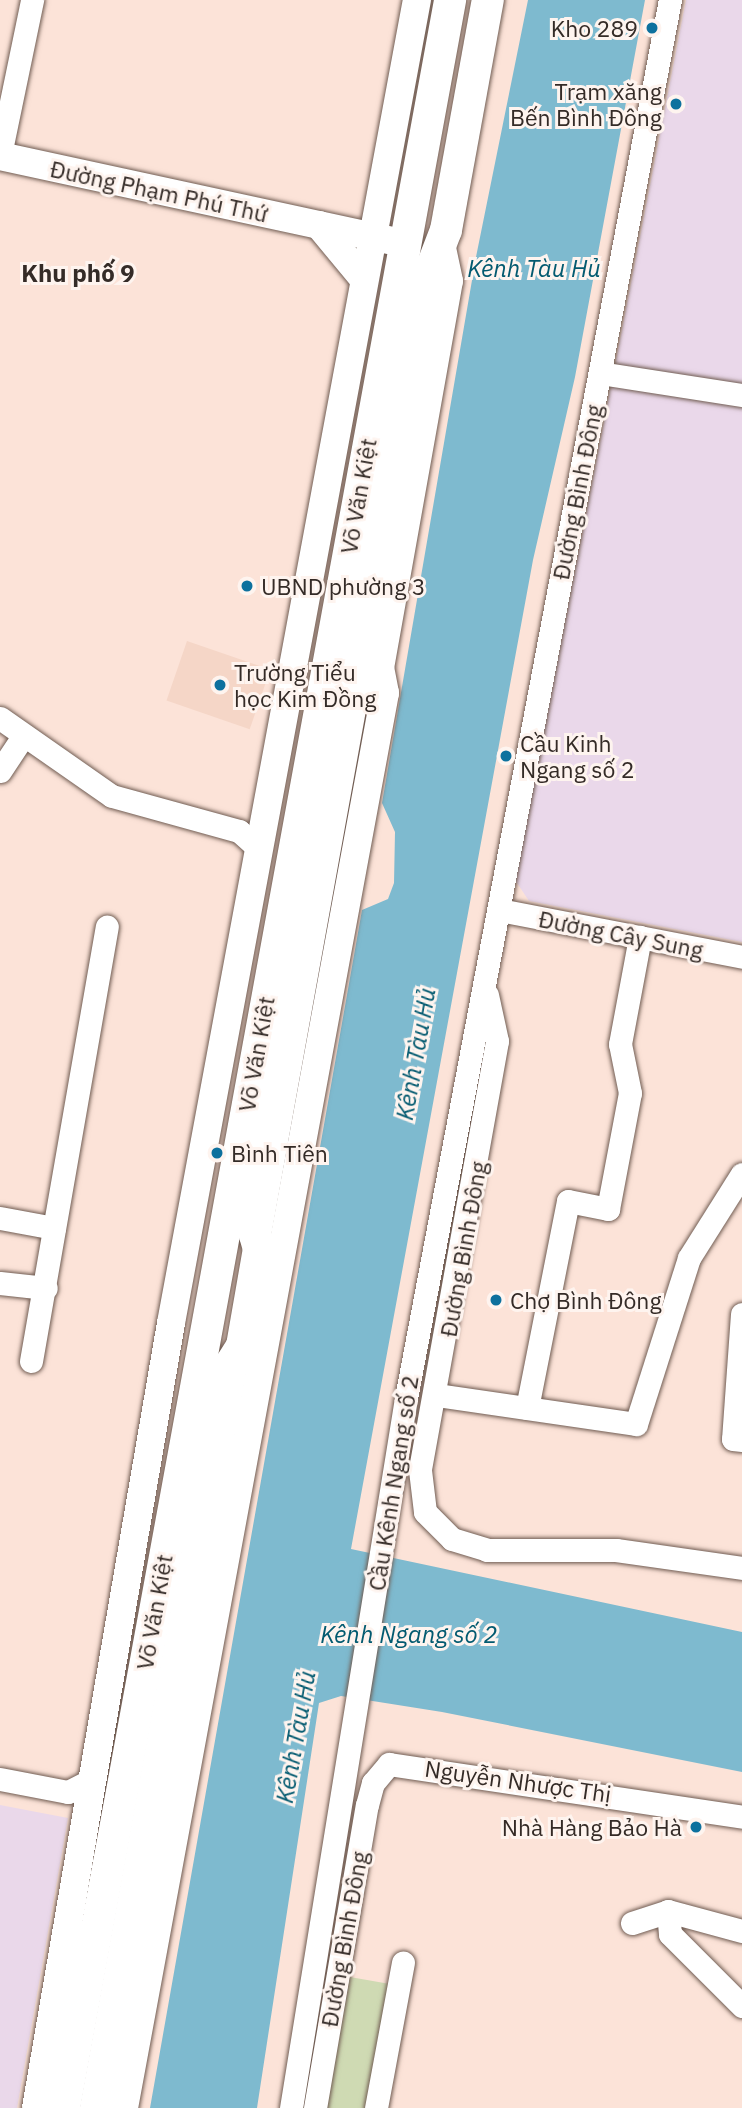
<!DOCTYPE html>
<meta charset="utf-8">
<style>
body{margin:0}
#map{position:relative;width:742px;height:2108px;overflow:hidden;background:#fce3d8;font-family:"IBM Plex Sans",sans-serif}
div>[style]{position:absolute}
.built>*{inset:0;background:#f5d6c7;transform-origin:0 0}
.industrial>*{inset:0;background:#ead8ea}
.green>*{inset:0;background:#cfdab3;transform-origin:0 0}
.water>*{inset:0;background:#7ebacf}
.roads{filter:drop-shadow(0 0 2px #705c52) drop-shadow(0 0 2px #705c52)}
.minor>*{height:23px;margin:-11.5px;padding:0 11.5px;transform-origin:11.5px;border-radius:11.5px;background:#fff}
.major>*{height:28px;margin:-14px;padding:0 14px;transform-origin:14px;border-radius:14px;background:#fff}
.highway>*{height:32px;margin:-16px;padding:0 16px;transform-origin:16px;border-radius:16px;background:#fff}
.dots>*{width:19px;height:19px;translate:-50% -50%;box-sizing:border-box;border:4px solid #fef4ef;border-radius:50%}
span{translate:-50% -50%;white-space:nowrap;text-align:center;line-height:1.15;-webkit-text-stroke:6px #fef4ef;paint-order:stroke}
.poi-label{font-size:23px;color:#342b27}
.right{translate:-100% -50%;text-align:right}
.left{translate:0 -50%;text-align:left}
.street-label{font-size:23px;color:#342b27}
.water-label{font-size:24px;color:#035a70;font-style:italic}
.neighbourhood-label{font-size:24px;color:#342b27;font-weight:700}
</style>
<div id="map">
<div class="built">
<div style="left:187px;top:641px;width:88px;height:63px;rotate:19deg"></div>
</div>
<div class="industrial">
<div style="clip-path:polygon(686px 0,742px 0,742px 942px,529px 901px,515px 880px)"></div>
<div style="clip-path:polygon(0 1805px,68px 1818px,17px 2108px,0 2108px)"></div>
</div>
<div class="green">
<div style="left:350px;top:1977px;width:39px;height:133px;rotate:10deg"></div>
</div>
<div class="water">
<div style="clip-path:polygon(528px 0,645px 0,575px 377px,533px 560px,351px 1549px,742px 1632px,742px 1772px,442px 1712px,341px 1696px,319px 1703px,257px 2108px,150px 2108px,362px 910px,388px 899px,394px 883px,395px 832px,382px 803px,476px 257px)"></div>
</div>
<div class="roads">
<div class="minor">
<div style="left:0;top:155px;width:158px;rotate:-78.3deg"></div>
<div style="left:600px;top:373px;width:144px;rotate:8.8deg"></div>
<div style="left:0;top:718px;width:136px;rotate:34.9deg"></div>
<div style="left:112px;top:796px;width:132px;rotate:15.4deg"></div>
<div style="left:239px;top:831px;width:27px;rotate:42deg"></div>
<div style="left:0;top:771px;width:43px;rotate:-56.3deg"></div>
<div style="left:499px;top:910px;width:248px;rotate:10.9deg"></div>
<div style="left:487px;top:995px;width:47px;rotate:77.7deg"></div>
<div style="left:497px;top:1041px;width:436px;rotate:100.2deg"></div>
<div style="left:420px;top:1470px;width:42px;rotate:83.2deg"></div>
<div style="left:425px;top:1512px;width:38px;rotate:45deg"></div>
<div style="left:452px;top:1539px;width:37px;rotate:17deg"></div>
<div style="left:487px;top:1550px;width:129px"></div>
<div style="left:616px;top:1550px;width:127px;rotate:8.1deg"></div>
<div style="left:0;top:1218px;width:55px;rotate:10.5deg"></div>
<div style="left:0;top:1283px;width:46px;rotate:6.2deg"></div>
<div style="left:742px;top:1314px;width:125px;rotate:94.1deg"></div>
<div style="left:733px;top:1439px;width:9px;rotate:6deg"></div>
<div style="left:31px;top:1361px;width:441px;rotate:-80.1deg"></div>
<div style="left:437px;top:1395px;width:201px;rotate:8.3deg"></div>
<div style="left:636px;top:1424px;width:174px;rotate:-72.3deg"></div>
<div style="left:689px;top:1258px;width:99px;rotate:-57.8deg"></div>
<div style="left:527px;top:1408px;width:211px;rotate:-78.8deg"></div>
<div style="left:568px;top:1201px;width:41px;rotate:11.3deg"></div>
<div style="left:608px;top:1209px;width:118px;rotate:-79.3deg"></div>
<div style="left:630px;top:1093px;width:50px;rotate:-101.5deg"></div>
<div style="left:620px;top:1044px;width:109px;rotate:-79.4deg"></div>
<div style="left:0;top:1779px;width:69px;rotate:10.8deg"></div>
<div style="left:68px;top:1792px;width:29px;rotate:-27deg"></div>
<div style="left:668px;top:1911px;width:23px;rotate:85deg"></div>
<div style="left:670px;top:1934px;width:102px;rotate:45deg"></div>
<div style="left:632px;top:1923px;width:38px;rotate:-18deg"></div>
<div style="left:668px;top:1911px;width:77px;rotate:15.1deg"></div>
<div style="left:291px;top:2108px;width:719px;rotate:-80.8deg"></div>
<div style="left:406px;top:1398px;width:1423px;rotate:-79.31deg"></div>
<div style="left:315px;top:2108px;width:307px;rotate:-80.3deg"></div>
<div style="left:367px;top:1805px;width:23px;rotate:-75deg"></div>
<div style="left:373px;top:1783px;width:25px;rotate:-50deg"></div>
<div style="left:389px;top:1764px;width:357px;rotate:8.5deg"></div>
<div style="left:376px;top:2108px;width:148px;rotate:-79.5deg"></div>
</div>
<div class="major">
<div style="left:0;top:156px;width:412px;rotate:12.2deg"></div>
<div style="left:319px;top:225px;width:67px;rotate:50.4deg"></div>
<div style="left:372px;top:685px;width:19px;rotate:-65deg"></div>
<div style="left:380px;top:668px;width:393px;rotate:-79.9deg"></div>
<div style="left:449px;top:281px;width:33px;rotate:-102deg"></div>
<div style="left:36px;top:2108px;width:797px;rotate:-80.24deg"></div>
<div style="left:171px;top:1323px;width:1346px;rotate:-79.47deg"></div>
<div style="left:124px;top:2108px;width:1439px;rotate:-79.55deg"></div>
<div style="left:385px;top:693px;width:25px;rotate:-101deg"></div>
</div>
<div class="highway">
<div style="left:64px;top:2108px;width:2143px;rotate:-79.62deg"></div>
<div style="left:96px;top:2108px;width:758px;rotate:-79.67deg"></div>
<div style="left:232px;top:1362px;width:19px;rotate:-58deg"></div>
<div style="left:242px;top:1346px;width:98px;rotate:-80.1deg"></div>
<div style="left:259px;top:1249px;width:15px;rotate:-106deg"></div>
<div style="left:255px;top:1235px;width:973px;rotate:-79.76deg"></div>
<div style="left:428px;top:277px;width:50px;rotate:-69deg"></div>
<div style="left:446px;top:230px;width:234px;rotate:-79.7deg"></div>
</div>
</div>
<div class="dots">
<div style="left:652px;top:28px;background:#0d719e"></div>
<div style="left:676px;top:104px;background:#0d719e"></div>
<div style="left:247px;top:586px;background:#0d719e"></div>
<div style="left:220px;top:685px;background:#0d719e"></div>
<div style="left:506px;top:756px;background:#0d719e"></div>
<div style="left:217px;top:1153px;background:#0d719e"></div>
<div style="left:496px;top:1300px;background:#0d719e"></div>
<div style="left:696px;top:1827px;background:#0d719e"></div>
</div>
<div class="poi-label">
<span class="right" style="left:638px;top:28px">Kho 289</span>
<span class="right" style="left:662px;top:104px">Trạm xăng<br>Bến Bình Đông</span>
<span class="left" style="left:261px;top:586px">UBND phường 3</span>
<span class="left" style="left:234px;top:685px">Trường Tiểu<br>học Kim Đồng</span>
<span class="left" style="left:520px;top:756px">Cầu Kinh<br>Ngang số 2</span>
<span class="left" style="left:231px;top:1153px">Bình Tiên</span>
<span class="left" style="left:510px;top:1300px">Chợ Bình Đông</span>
<span class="right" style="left:682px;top:1827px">Nhà Hàng Bảo Hà</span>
</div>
<div class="street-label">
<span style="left:159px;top:191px;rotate:12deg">Đường Phạm Phú Thứ</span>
<span style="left:577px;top:492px;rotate:-79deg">Đường Bình Đông</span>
<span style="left:358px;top:496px;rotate:-80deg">Võ Văn Kiệt</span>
<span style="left:621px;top:934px;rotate:11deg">Đường Cây Sung</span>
<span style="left:256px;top:1054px;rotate:-80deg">Võ Văn Kiệt</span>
<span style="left:463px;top:1249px;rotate:-80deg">Đường Bình Đông</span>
<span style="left:393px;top:1483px;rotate:-81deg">Cầu Kênh Ngang số 2</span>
<span style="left:154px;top:1612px;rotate:-80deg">Võ Văn Kiệt</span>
<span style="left:518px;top:1781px;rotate:8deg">Nguyễn Nhược Thị</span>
<span style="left:344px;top:1939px;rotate:-80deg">Đường Bình Đông</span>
</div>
<div class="water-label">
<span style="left:534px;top:269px">Kênh Tàu Hủ</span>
<span style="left:416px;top:1054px;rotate:-80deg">Kênh Tàu Hủ</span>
<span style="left:409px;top:1635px">Kênh Ngang số 2</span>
<span style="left:296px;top:1737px;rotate:-80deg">Kênh Tàu Hủ</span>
</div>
<div class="neighbourhood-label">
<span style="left:78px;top:274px">Khu phố 9</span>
</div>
</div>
